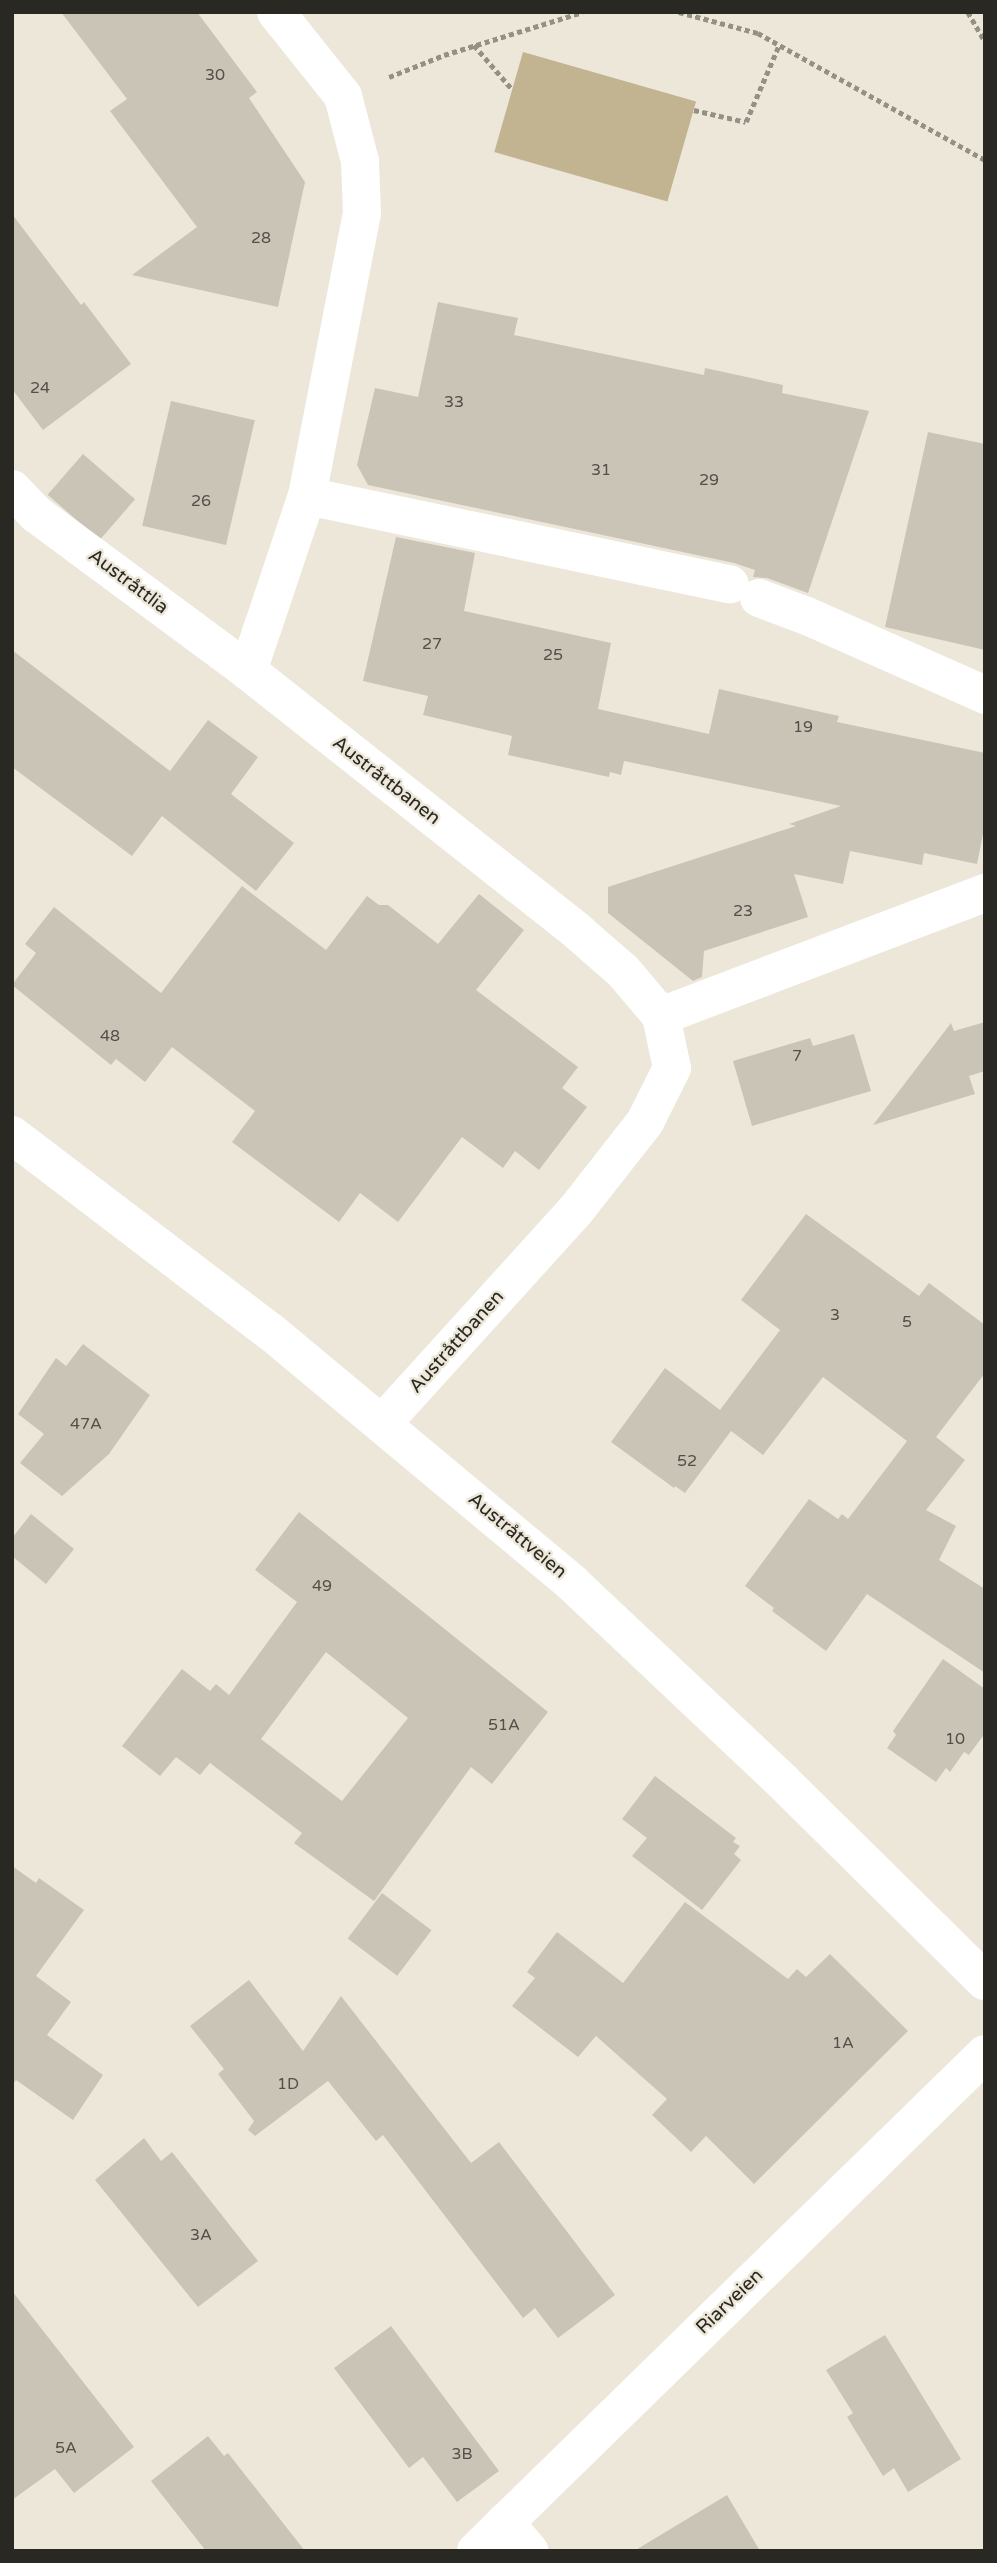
<!DOCTYPE html>
<meta charset="utf-8">
<style>
body{margin:0}
#map{position:relative;width:997px;height:2563px;overflow:hidden;background:#ece7d9;font-family:"Varela Round",sans-serif}
div>[style]{position:absolute}
.green>*{inset:0;background:#c2b391;transform-origin:0 0}
.building>*{inset:0;background:#cac4b7;transform-origin:0 0}
.path>*{height:4.5px;margin-top:-2.25px;transform-origin:0;background:repeating-linear-gradient(90deg,#949086 0 5px,transparent 0 8.5px)}
.minor>*{height:38px;margin:-19px;padding:0 19px;transform-origin:19px;border-radius:19px;background:#fff}
.secondary>*{height:38px;margin:-19px;padding:0 19px;transform-origin:19px;border-radius:19px;background:#fff}
span{translate:-50% -50%;white-space:nowrap;text-align:center;line-height:1.15;-webkit-text-stroke:5px #ece7d9;paint-order:stroke}
.number-label{font-size:16px;color:#524f48}
.number-label span{-webkit-text-stroke-width:0}
.street-label{font-size:19px;color:#2a2823}
.frame{position:absolute;inset:0;border:14px solid #2a2823;pointer-events:none}
</style>
<div id="map">
<div class="green">
<div style="left:523px;top:52px;width:180px;height:104px;rotate:16deg"></div>
</div>
<div class="building">
<div style="clip-path:polygon(61px 12px,197px 12px,257px 92px,249px 98px,305px 182px,278px 307px,132px 275px,197px 227px,110px 111px,127px 99px)"></div>
<div style="clip-path:polygon(12px 214px,81px 305px,84px 302px,131px 364px,43px 430px,12px 389px)"></div>
<div style="clip-path:polygon(438px 302px,518px 318px,514px 335px,704px 375px,705px 368px,783px 385px,782px 393px,869px 411px,808px 593px,767px 578px,753px 577px,755px 570px,734px 563px,368px 485px,357px 465px,375px 388px,418px 397px)"></div>
<div style="left:171px;top:401px;width:86px;height:128px;rotate:13deg"></div>
<div style="clip-path:polygon(928px 432px,985px 444px,985px 650px,885px 627px)"></div>
<div style="left:83px;top:454px;width:69px;height:54px;rotate:41deg"></div>
<div style="clip-path:polygon(396px 537px,475px 553px,464px 611px,611px 643px,598px 709px,709px 734px,719px 689px,839px 716px,837px 722px,985px 753px,985px 824px,977px 864px,924px 853px,922px 865px,850px 851px,843px 884px,794px 874px,808px 917px,704px 951px,702px 977px,693px 981px,608px 913px,608px 887px,796px 826px,789px 824px,841px 806px,624px 761px,621px 775px,610px 772px,609px 777px,508px 755px,512px 736px,423px 715px,428px 696px,363px 681px)"></div>
<div style="clip-path:polygon(12px 650px,170px 771px,208px 720px,258px 757px,231px 794px,294px 843px,256px 891px,162px 816px,132px 856px,12px 767px)"></div>
<div style="clip-path:polygon(242px 886px,326px 950px,367px 896px,379px 905px,388px 905px,438px 944px,479px 894px,524px 930px,476px 990px,578px 1067px,562px 1088px,587px 1107px,539px 1170px,515px 1151px,503px 1168px,462px 1137px,398px 1222px,360px 1193px,339px 1222px,232px 1142px,255px 1111px,172px 1047px,145px 1082px,116px 1059px,111px 1065px,12px 985px,36px 953px,25px 944px,54px 907px,161px 993px)"></div>
<div style="clip-path:polygon(985px 1022px,985px 1071px,969px 1076px,975px 1094px,873px 1125px,951px 1023px,954px 1031px)"></div>
<div style="clip-path:polygon(854px 1034px,871px 1091px,752px 1126px,733px 1061px,810px 1038px,813px 1046px)"></div>
<div style="clip-path:polygon(806px 1214px,919px 1296px,929px 1283px,985px 1325px,985px 1373px,936px 1437px,965px 1460px,926px 1510px,956px 1526px,939px 1560px,985px 1589px,985px 1673px,867px 1594px,826px 1651px,772px 1611px,774px 1608px,745px 1586px,809px 1499px,838px 1519px,842px 1514px,848px 1519px,907px 1441px,823px 1377px,763px 1455px,731px 1431px,685px 1493px,675px 1486px,674px 1488px,611px 1442px,665px 1368px,720px 1410px,780px 1330px,741px 1300px)"></div>
<div style="clip-path:polygon(83px 1344px,150px 1395px,109px 1454px,62px 1496px,20px 1463px,44px 1434px,18px 1414px,56px 1358px,66px 1366px)"></div>
<div style="clip-path:polygon(evenodd,299px 1512px,548px 1712px,492px 1784px,471px 1767px,374px 1901px,294px 1843px,302px 1833px,210px 1763px,200px 1775px,176px 1757px,160px 1776px,122px 1746px,182px 1669px,210px 1691px,216px 1684px,229px 1695px,297px 1602px,255px 1570px,299px 1512px,326px 1652px,408px 1718px,342px 1801px,261px 1739px,326px 1652px)"></div>
<div style="clip-path:polygon(31px 1514px,74px 1549px,46px 1584px,12px 1556px,12px 1538px)"></div>
<div style="clip-path:polygon(943px 1659px,985px 1689px,985px 1733px,969px 1755px,964px 1752px,950px 1772px,946px 1768px,936px 1782px,887px 1748px,896px 1735px,893px 1731px)"></div>
<div style="clip-path:polygon(655px 1776px,736px 1838px,733px 1842px,740px 1846px,734px 1854px,741px 1860px,702px 1910px,632px 1856px,647px 1838px,622px 1819px)"></div>
<div style="clip-path:polygon(12px 1866px,36px 1883px,39px 1878px,84px 1910px,36px 1976px,71px 2002px,47px 2035px,103px 2075px,73px 2120px,16px 2080px,12px 2085px)"></div>
<div style="left:382px;top:1893px;width:62px;height:57px;rotate:37deg"></div>
<div style="clip-path:polygon(685px 1902px,788px 1979px,797px 1969px,806px 1977px,830px 1954px,908px 2031px,754px 2184px,706px 2136px,691px 2152px,652px 2115px,667px 2099px,596px 2036px,578px 2057px,512px 2006px,535px 1978px,527px 1972px,557px 1932px,623px 1983px)"></div>
<div style="clip-path:polygon(249px 1980px,303px 2051px,341px 1996px,471px 2163px,499px 2142px,615px 2295px,558px 2338px,535px 2308px,523px 2318px,383px 2135px,376px 2141px,328px 2081px,255px 2136px,248px 2130px,254px 2121px,218px 2074px,224px 2069px,190px 2026px)"></div>
<div style="clip-path:polygon(144px 2138px,161px 2161px,172px 2152px,258px 2261px,198px 2307px,95px 2180px)"></div>
<div style="clip-path:polygon(12px 2291px,134px 2447px,74px 2493px,55px 2469px,12px 2500px)"></div>
<div style="clip-path:polygon(391px 2326px,499px 2471px,457px 2502px,423px 2457px,409px 2468px,334px 2368px)"></div>
<div style="clip-path:polygon(885px 2335px,961px 2459px,908px 2492px,894px 2468px,883px 2476px,847px 2417px,853px 2413px,826px 2370px)"></div>
<div style="clip-path:polygon(208px 2436px,224px 2456px,228px 2453px,305px 2551px,206px 2551px,151px 2481px)"></div>
<div style="clip-path:polygon(727px 2495px,760px 2551px,634px 2551px)"></div>
</div>
<div class="path">
<div style="left:679px;top:12px;width:82px;rotate:14.9deg"></div>
<div style="left:758px;top:33px;width:260px;rotate:29.2deg"></div>
<div style="left:968px;top:12px;width:34px;rotate:60deg"></div>
<div style="left:474px;top:45px;width:58px;rotate:49.2deg"></div>
<div style="left:389px;top:77px;width:59px;rotate:-21.8deg"></div>
<div style="left:444px;top:55px;width:145px;rotate:-17.2deg"></div>
<div style="left:694px;top:110px;width:53px;rotate:13deg"></div>
<div style="left:746px;top:122px;width:84px;rotate:-66.8deg"></div>
</div>
<div class="minor">
<div style="left:12px;top:489px;width:35px;rotate:46deg"></div>
<div style="left:36px;top:514px;width:264px;rotate:36.5deg"></div>
<div style="left:248px;top:671px;width:421px;rotate:38.3deg"></div>
<div style="left:578px;top:932px;width:60px;rotate:40.9deg"></div>
<div style="left:623px;top:971px;width:59px;rotate:49.8deg"></div>
<div style="left:661px;top:1016px;width:53px;rotate:78.1deg"></div>
<div style="left:672px;top:1068px;width:60px;rotate:116.6deg"></div>
<div style="left:645px;top:1122px;width:112px;rotate:128.1deg"></div>
<div style="left:576px;top:1210px;width:287px;rotate:132.2deg"></div>
<div style="left:307px;top:496px;width:432px;rotate:11.8deg"></div>
<div style="left:759px;top:598px;width:51px;rotate:20.6deg"></div>
<div style="left:807px;top:616px;width:195px;rotate:23.9deg"></div>
<div style="left:248px;top:671px;width:185px;rotate:-71.4deg"></div>
<div style="left:307px;top:496px;width:288px;rotate:-79deg"></div>
<div style="left:362px;top:213px;width:52px;rotate:-92.2deg"></div>
<div style="left:360px;top:161px;width:67px;rotate:-104.7deg"></div>
<div style="left:343px;top:96px;width:107px;rotate:-128.6deg"></div>
<div style="left:661px;top:1016px;width:347px;rotate:-20.8deg"></div>
<div style="left:505px;top:2522px;width:38px;rotate:50deg"></div>
<div style="left:476px;top:2551px;width:711px;rotate:-44.32deg"></div>
</div>
<div class="secondary">
<div style="left:12px;top:1135px;width:325px;rotate:37.3deg"></div>
<div style="left:271px;top:1332px;width:392px;rotate:39.8deg"></div>
<div style="left:572px;top:1583px;width:289px;rotate:43.3deg"></div>
<div style="left:782px;top:1781px;width:285px;rotate:44.6deg"></div>
</div>
<div class="number-label">
<span style="left:215px;top:75px">30</span>
<span style="left:261px;top:238px">28</span>
<span style="left:40px;top:388px">24</span>
<span style="left:454px;top:402px">33</span>
<span style="left:601px;top:470px">31</span>
<span style="left:709px;top:480px">29</span>
<span style="left:201px;top:501px">26</span>
<span style="left:432px;top:644px">27</span>
<span style="left:553px;top:655px">25</span>
<span style="left:803px;top:727px">19</span>
<span style="left:743px;top:911px">23</span>
<span style="left:110px;top:1036px">48</span>
<span style="left:797px;top:1056px">7</span>
<span style="left:835px;top:1315px">3</span>
<span style="left:907px;top:1322px">5</span>
<span style="left:86px;top:1424px">47A</span>
<span style="left:687px;top:1461px">52</span>
<span style="left:322px;top:1586px">49</span>
<span style="left:504px;top:1725px">51A</span>
<span style="left:955px;top:1739px">10</span>
<span style="left:843px;top:2043px">1A</span>
<span style="left:288px;top:2084px">1D</span>
<span style="left:201px;top:2235px">3A</span>
<span style="left:66px;top:2448px">5A</span>
<span style="left:462px;top:2454px">3B</span>
</div>
<div class="street-label">
<span style="left:128px;top:582px;rotate:37deg">Austråttlia</span>
<span style="left:386px;top:781px;rotate:38deg">Austråttbanen</span>
<span style="left:457px;top:1342px;rotate:-48deg">Austråttbanen</span>
<span style="left:517px;top:1536px;rotate:40deg">Austråttveien</span>
<span style="left:730px;top:2302px;rotate:-44deg">Riarveien</span>
</div>
<div class="frame"></div>
</div>
